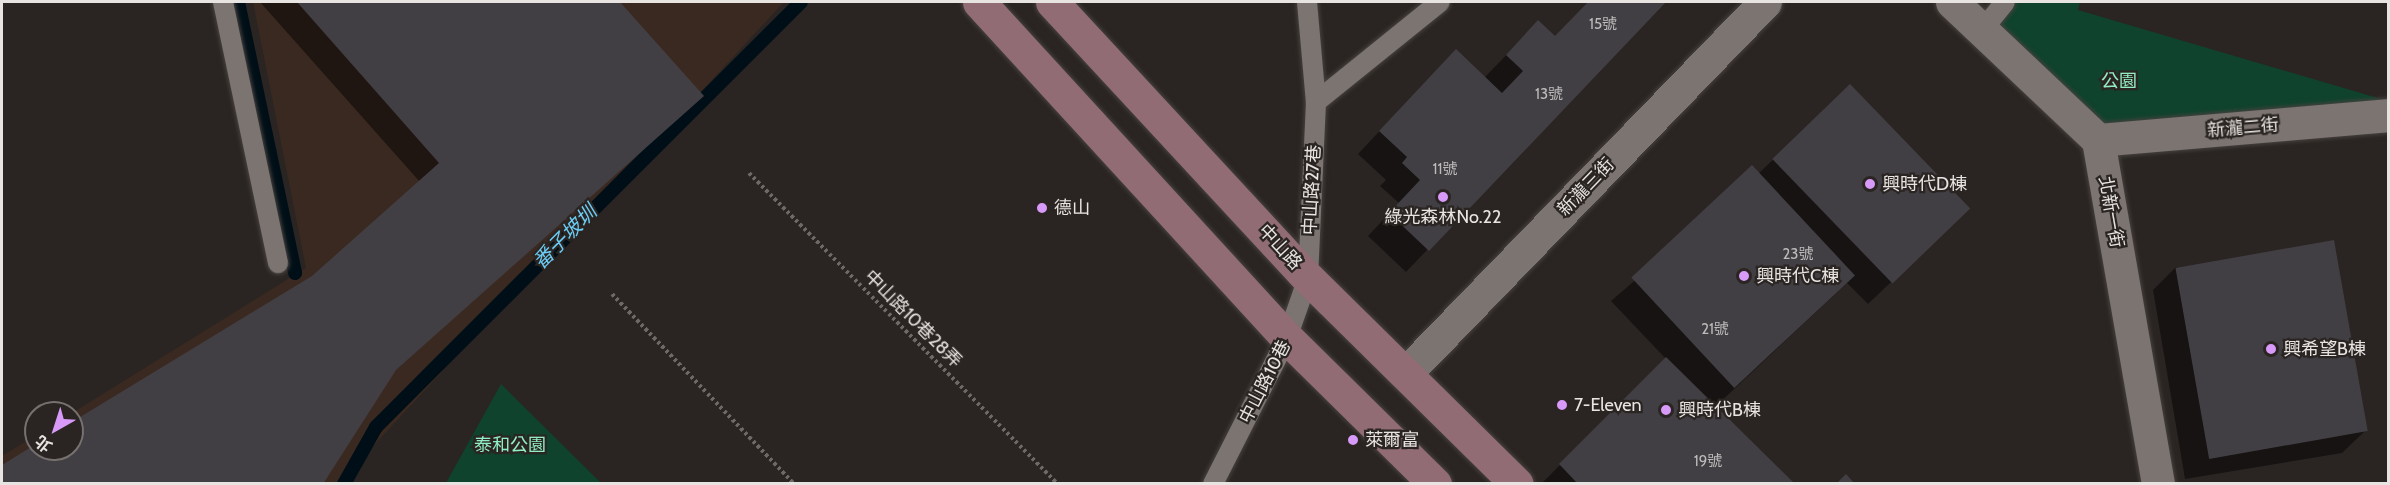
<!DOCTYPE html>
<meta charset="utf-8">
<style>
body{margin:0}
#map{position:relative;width:2390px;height:485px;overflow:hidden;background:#2a2522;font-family:Cabin,"Noto Sans TC",sans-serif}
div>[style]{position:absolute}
.industrial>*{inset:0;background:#3a2920}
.green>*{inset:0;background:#0f432e}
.shadow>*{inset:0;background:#0007}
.stream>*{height:14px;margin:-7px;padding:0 7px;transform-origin:7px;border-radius:7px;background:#000f17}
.building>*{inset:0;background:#423f44;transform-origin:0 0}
.path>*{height:4px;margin-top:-2px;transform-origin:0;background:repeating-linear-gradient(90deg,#6d6966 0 3px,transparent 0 6px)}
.roads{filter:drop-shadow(0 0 2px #46413f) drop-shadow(0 0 2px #46413f)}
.lane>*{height:20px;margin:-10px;padding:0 10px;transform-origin:10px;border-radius:10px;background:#7b7471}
.street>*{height:33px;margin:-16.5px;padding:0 16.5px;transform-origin:16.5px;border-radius:16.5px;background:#7b7471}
.secondary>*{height:33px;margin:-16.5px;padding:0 16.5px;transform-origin:16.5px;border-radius:16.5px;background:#916c74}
.dots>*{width:16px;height:16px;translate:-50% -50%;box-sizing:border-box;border:3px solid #2a2522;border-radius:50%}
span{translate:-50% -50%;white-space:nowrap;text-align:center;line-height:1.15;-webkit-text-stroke:4.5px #2a2522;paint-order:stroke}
.number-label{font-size:15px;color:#bebbba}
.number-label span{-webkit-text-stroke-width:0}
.park-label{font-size:18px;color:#91edc2}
.street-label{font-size:18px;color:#e8e4e2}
.poi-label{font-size:18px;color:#e8e4e2}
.left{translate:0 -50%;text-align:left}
.water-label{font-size:20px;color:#6ccdf6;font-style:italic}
.frame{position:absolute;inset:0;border:3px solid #e8e4e2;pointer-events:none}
.north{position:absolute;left:24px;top:401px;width:60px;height:60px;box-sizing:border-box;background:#2a2522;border:2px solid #76716f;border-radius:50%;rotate:219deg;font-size:16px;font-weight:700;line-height:24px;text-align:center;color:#e8e4e2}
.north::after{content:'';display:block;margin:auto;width:21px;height:27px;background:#d89af8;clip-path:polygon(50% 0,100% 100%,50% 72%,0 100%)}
</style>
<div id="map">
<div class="industrial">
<div style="clip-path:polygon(253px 2px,784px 2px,339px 483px,2px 484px,2px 456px,36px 435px,36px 449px,72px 449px,72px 413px,306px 268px)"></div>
</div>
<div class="green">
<div style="clip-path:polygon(2005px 2px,2080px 2px,2078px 10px,2388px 101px,2098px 140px,1984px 28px)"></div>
<div style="clip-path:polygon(501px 384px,601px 483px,446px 483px)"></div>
</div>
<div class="shadow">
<div style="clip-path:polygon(260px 2px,618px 2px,702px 96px,391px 374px,321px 484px,2px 484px,2px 467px,36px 446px,36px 449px,72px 449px,72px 424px,313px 277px,420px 182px)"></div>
<div style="clip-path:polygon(1588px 2px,1664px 2px,1406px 272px,1368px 236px,1399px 203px,1380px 186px,1386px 180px,1358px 154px,1434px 73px,1484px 78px,1516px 45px,1555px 38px)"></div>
<div style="clip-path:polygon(1850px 86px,1945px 231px,1868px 304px,1847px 283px,1715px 407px,1789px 484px,1541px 484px,1666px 359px,1611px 301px,1758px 174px)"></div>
<div style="clip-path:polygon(2176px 267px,2365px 431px,2342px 453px,2185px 479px,2153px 290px)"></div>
</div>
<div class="stream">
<div style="left:238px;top:2px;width:277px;rotate:78.1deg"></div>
<div style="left:344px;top:484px;width:65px;rotate:-60.7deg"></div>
<div style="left:376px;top:427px;width:601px;rotate:-45deg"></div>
</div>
<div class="building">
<div style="clip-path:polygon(297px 2px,620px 2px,704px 96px,396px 370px,323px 484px,2px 484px,2px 465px,36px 444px,36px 449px,72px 449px,72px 422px,312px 276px,439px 163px)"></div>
<div style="clip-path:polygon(1588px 2px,1666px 2px,1429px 251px,1389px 213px,1420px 180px,1402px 163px,1407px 157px,1379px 131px,1456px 49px,1502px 93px,1523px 71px,1506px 55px,1538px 20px,1555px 36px)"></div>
<div style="left:1850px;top:84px;width:173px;height:108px;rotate:46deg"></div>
<div style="left:1752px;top:165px;width:151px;height:165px;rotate:47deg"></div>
<div style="left:2334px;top:240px;width:194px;height:161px;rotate:80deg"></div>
<div style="clip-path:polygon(1666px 357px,1793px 482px,1791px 484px,1578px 484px,1559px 464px)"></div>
<div style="clip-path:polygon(1846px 474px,1855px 484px,1836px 484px)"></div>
</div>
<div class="path">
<div style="left:749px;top:173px;width:438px;rotate:45.2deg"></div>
<div style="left:612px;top:294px;width:263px;rotate:46.2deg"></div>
</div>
<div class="roads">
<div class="lane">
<div style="left:223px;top:2px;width:267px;rotate:78.1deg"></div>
<div style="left:1307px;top:2px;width:100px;rotate:84.9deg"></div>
<div style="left:1984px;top:28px;width:33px;rotate:-51deg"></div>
<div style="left:1213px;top:484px;width:164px;rotate:-63.1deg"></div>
<div style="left:1287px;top:338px;width:64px;rotate:-70.7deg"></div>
<div style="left:1308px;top:278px;width:176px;rotate:-87.4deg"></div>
<div style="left:1316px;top:102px;width:159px;rotate:-38.9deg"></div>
</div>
<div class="street">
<div style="left:1952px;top:2px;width:201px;rotate:43.4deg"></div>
<div style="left:2098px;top:140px;width:349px;rotate:80.1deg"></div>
<div style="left:2098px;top:140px;width:291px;rotate:-4.9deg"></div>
<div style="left:1406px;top:373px;width:516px;rotate:-45.94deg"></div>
</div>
<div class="secondary">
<div style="left:979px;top:2px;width:456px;rotate:47.5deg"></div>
<div style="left:1287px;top:338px;width:208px;rotate:44.6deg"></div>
<div style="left:1052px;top:2px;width:376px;rotate:47.2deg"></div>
<div style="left:1308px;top:278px;width:293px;rotate:44.6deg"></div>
</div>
</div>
<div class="dots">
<div style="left:1870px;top:184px;background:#d89af8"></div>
<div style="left:1443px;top:197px;background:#d89af8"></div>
<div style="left:1042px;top:208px;background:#d89af8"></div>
<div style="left:1744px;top:276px;background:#d89af8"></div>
<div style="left:2271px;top:349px;background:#d89af8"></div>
<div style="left:1562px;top:405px;background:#d89af8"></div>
<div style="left:1666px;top:410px;background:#d89af8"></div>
<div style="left:1353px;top:440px;background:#d89af8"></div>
</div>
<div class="number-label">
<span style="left:1603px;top:25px">15號</span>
<span style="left:1549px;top:95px">13號</span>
<span style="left:1445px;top:170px">11號</span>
<span style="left:1798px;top:255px">23號</span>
<span style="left:1715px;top:330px">21號</span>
<span style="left:1708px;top:462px">19號</span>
</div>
<div class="park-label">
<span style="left:2119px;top:81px">公園</span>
<span style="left:510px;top:445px">泰和公園</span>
</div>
<div class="street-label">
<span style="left:2243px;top:128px;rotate:-5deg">新瀧二街</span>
<span style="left:1586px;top:187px;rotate:-46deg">新瀧三街</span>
<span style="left:1312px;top:190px;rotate:-87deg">中山路27巷</span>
<span style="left:2111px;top:212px;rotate:80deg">北新一街</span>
<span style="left:1280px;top:247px;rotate:47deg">中山路</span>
<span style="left:913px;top:319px;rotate:45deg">中山路10巷28弄</span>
<span style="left:1265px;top:382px;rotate:-63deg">中山路10巷</span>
</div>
<div class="poi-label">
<span class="left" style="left:1882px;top:184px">興時代D棟</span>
<span class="left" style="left:1054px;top:208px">德山</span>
<span style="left:1443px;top:217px">綠光森林No.22</span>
<span class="left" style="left:1756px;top:276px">興時代C棟</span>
<span class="left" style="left:2283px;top:349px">興希望B棟</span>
<span class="left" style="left:1574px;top:405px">7-Eleven</span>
<span class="left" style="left:1678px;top:410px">興時代B棟</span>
<span class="left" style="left:1365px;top:440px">萊爾富</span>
</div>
<div class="water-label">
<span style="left:565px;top:237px;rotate:-45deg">番子坡圳</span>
</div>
<div class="frame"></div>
<div class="north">北</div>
</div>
